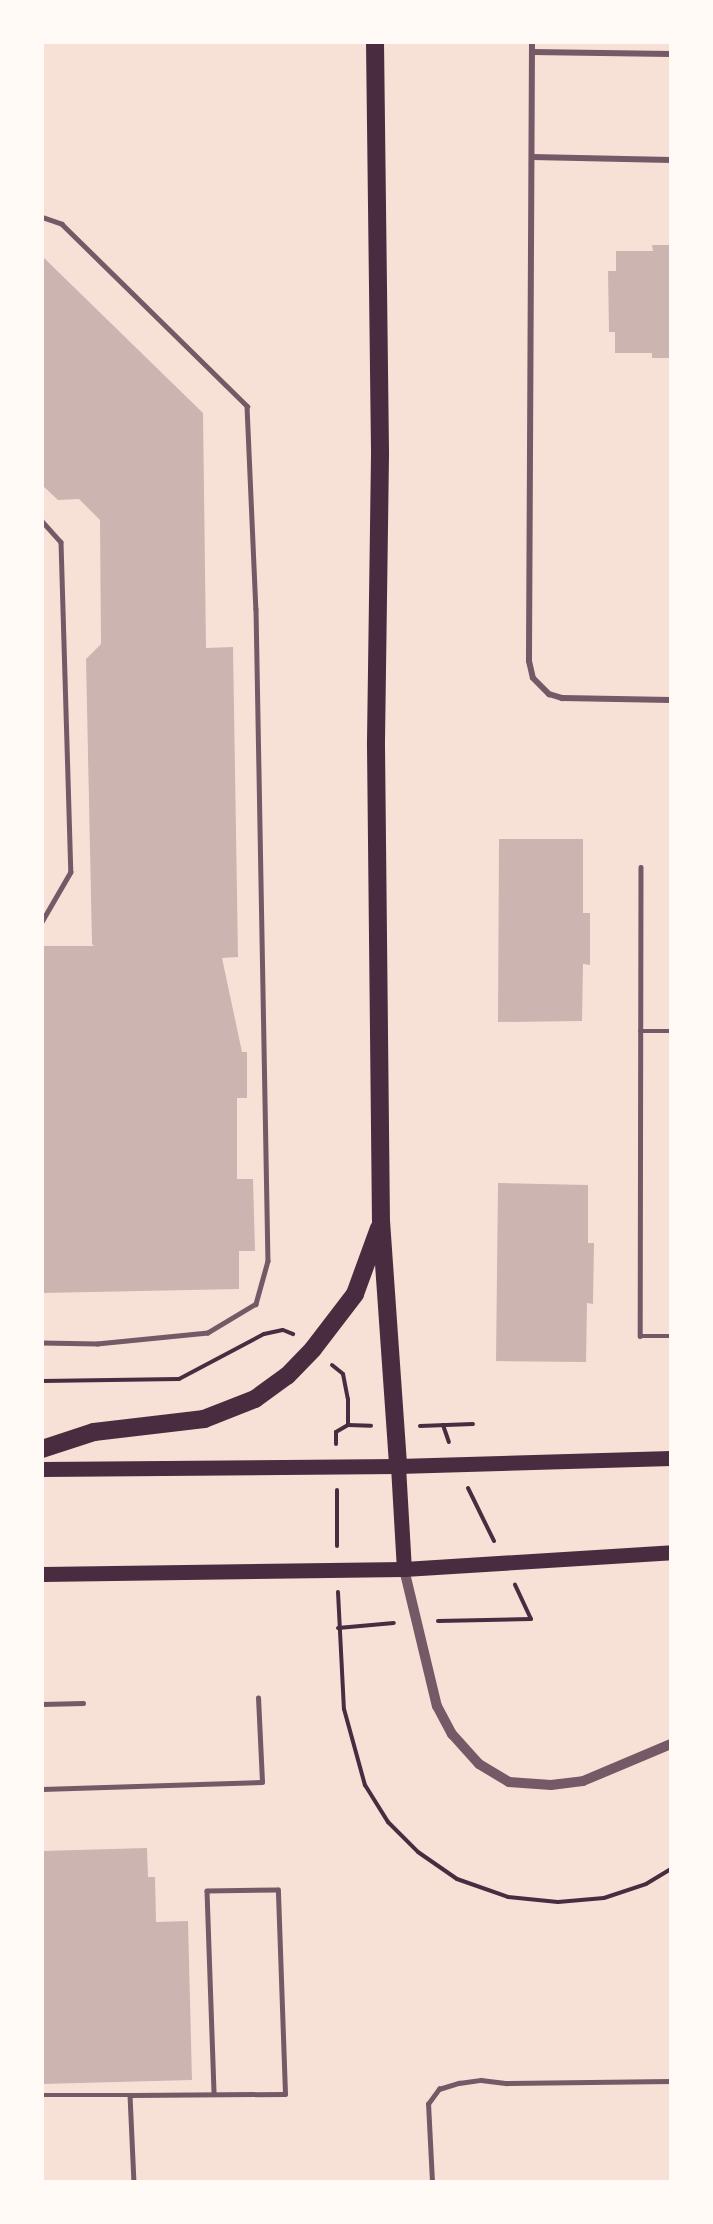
<!DOCTYPE html>
<style>
body{margin:0}
#map{position:relative;width:713px;height:2224px;overflow:hidden;background:#f7e1d7;font-family:Arial,sans-serif}
div>[style]{position:absolute}
.building>*{inset:0;background:#ccb4b1}
.path>*{height:4px;margin:-2px;padding:0 2px;transform-origin:2px;border-radius:2px;background:#4a2c40}
.service>*{height:4.5px;margin:-2.25px;padding:0 2.25px;transform-origin:2.25px;border-radius:2.25px;background:#755966}
.minor>*{height:6px;margin:-3px;padding:0 3px;transform-origin:3px;border-radius:3px;background:#755966}
.tertiary>*{height:10px;margin:-5px;padding:0 5px;transform-origin:5px;border-radius:5px;background:#755966}
.primary>*{height:15px;margin:-7.5px;padding:0 7.5px;transform-origin:7.5px;border-radius:7.5px;background:#4a2c40}
.motorway>*{height:18px;margin:-9px;padding:0 9px;transform-origin:9px;border-radius:9px;background:#4a2c40}
span{translate:-50% -50%;white-space:nowrap;text-align:center;line-height:1.15;-webkit-text-stroke:5px #fffaf5;paint-order:stroke}
.frame{position:absolute;inset:0;border:44px solid #fffaf5;pointer-events:none}
</style>
<div id="map">
<div class="building">
<div style="clip-path:polygon(652px 245px,671px 245px,671px 358px,652px 358px,652px 353px,615px 353px,615px 332px,609px 332px,608px 271px,616px 271px,616px 251px,653px 251px)"></div>
<div style="clip-path:polygon(42px 256px,203px 413px,206px 648px,233px 647px,238px 957px,222px 958px,242px 1052px,247px 1052px,247px 1098px,237px 1098px,237px 1179px,253px 1179px,255px 1251px,239px 1251px,239px 1289px,42px 1293px,42px 946px,94px 946px,92px 944px,86px 659px,101px 644px,100px 520px,79px 499px,58px 500px,42px 485px)"></div>
<div style="clip-path:polygon(499px 839px,583px 839px,583px 913px,590px 913px,590px 965px,583px 964px,582px 1021px,498px 1022px)"></div>
<div style="clip-path:polygon(498px 1183px,588px 1185px,588px 1243px,594px 1243px,593px 1304px,587px 1303px,586px 1362px,496px 1361px)"></div>
<div style="clip-path:polygon(147px 1848px,148px 1877px,155px 1877px,156px 1922px,188px 1921px,192px 2080px,42px 2084px,42px 1851px)"></div>
</div>
<div class="path">
<div style="left:332px;top:1365px;width:14px;rotate:39deg"></div>
<div style="left:343px;top:1374px;width:25px;rotate:79deg"></div>
<div style="left:348px;top:1399px;width:26px;rotate:90deg"></div>
<div style="left:348px;top:1425px;width:14px;rotate:150deg"></div>
<div style="left:336px;top:1432px;width:12px;rotate:90deg"></div>
<div style="left:42px;top:1381px;width:137px;rotate:-0.8deg"></div>
<div style="left:179px;top:1379px;width:96px;rotate:-27.9deg"></div>
<div style="left:264px;top:1334px;width:19px;rotate:-12deg"></div>
<div style="left:283px;top:1330px;width:11px;rotate:22deg"></div>
<div style="left:348px;top:1425px;width:23px;rotate:2deg"></div>
<div style="left:443px;top:1425px;width:18px;rotate:71deg"></div>
<div style="left:420px;top:1426px;width:53px;rotate:-2.2deg"></div>
<div style="left:468px;top:1488px;width:59px;rotate:63.9deg"></div>
<div style="left:337px;top:1490px;width:56px;rotate:90deg"></div>
<div style="left:338px;top:1592px;width:117px;rotate:87.1deg"></div>
<div style="left:344px;top:1709px;width:79px;rotate:74.6deg"></div>
<div style="left:365px;top:1785px;width:44px;rotate:58.1deg"></div>
<div style="left:388px;top:1822px;width:42px;rotate:45deg"></div>
<div style="left:418px;top:1852px;width:47px;rotate:34.7deg"></div>
<div style="left:457px;top:1879px;width:54px;rotate:19.4deg"></div>
<div style="left:508px;top:1897px;width:50px;rotate:5.7deg"></div>
<div style="left:558px;top:1902px;width:46px;rotate:-5deg"></div>
<div style="left:604px;top:1898px;width:44px;rotate:-18.4deg"></div>
<div style="left:646px;top:1884px;width:29px;rotate:-31deg"></div>
<div style="left:438px;top:1621px;width:93px;rotate:-1.2deg"></div>
<div style="left:531px;top:1619px;width:38px;rotate:-115deg"></div>
<div style="left:338px;top:1628px;width:56px;rotate:-5.1deg"></div>
</div>
<div class="service">
<div style="left:42px;top:217px;width:21px;rotate:19deg"></div>
<div style="left:62px;top:224px;width:260px;rotate:44.5deg"></div>
<div style="left:247px;top:406px;width:203px;rotate:87.5deg"></div>
<div style="left:256px;top:609px;width:652px;rotate:88.95deg"></div>
<div style="left:268px;top:1261px;width:45px;rotate:105.6deg"></div>
<div style="left:256px;top:1304px;width:56px;rotate:148.9deg"></div>
<div style="left:208px;top:1333px;width:111px;rotate:174.3deg"></div>
<div style="left:98px;top:1344px;width:56px;rotate:-179deg"></div>
<div style="left:42px;top:521px;width:28px;rotate:48deg"></div>
<div style="left:61px;top:542px;width:330px;rotate:88.3deg"></div>
<div style="left:71px;top:872px;width:58px;rotate:120.1deg"></div>
<div style="left:641px;top:867px;width:469px;rotate:90.1deg"></div>
<div style="left:640px;top:1336px;width:31px"></div>
<div style="left:640px;top:1031px;width:31px"></div>
<div style="left:42px;top:1704px;width:41px;rotate:-1.4deg"></div>
<div style="left:42px;top:1789px;width:220px;rotate:-1.8deg"></div>
<div style="left:262px;top:1782px;width:84px;rotate:-92.7deg"></div>
<div style="left:42px;top:2095px;width:88px"></div>
<div style="left:130px;top:2095px;width:87px;rotate:87.4deg"></div>
<div style="left:130px;top:2095px;width:155px;rotate:-0.4deg"></div>
<div style="left:285px;top:2094px;width:204px;rotate:-92deg"></div>
<div style="left:278px;top:1890px;width:71px;rotate:179.2deg"></div>
<div style="left:207px;top:1891px;width:202px;rotate:88deg"></div>
<div style="left:432px;top:2182px;width:78px;rotate:-92.9deg"></div>
<div style="left:428px;top:2104px;width:19px;rotate:-54deg"></div>
<div style="left:439px;top:2089px;width:21px;rotate:-17deg"></div>
<div style="left:459px;top:2083px;width:22px;rotate:-8deg"></div>
<div style="left:481px;top:2080px;width:26px;rotate:7deg"></div>
<div style="left:507px;top:2083px;width:164px;rotate:-0.7deg"></div>
</div>
<div class="minor">
<div style="left:532px;top:42px;width:619px;rotate:90.28deg"></div>
<div style="left:529px;top:661px;width:17px;rotate:77deg"></div>
<div style="left:533px;top:678px;width:23px;rotate:45deg"></div>
<div style="left:549px;top:694px;width:14px;rotate:17deg"></div>
<div style="left:562px;top:698px;width:109px;rotate:1.1deg"></div>
<div style="left:532px;top:52px;width:139px;rotate:0.8deg"></div>
<div style="left:532px;top:157px;width:139px;rotate:1.2deg"></div>
</div>
<div class="tertiary">
<div style="left:404px;top:1569px;width:141px;rotate:76.5deg"></div>
<div style="left:437px;top:1706px;width:32px;rotate:62deg"></div>
<div style="left:452px;top:1734px;width:40px;rotate:48deg"></div>
<div style="left:479px;top:1764px;width:35px;rotate:31deg"></div>
<div style="left:509px;top:1782px;width:42px;rotate:4.1deg"></div>
<div style="left:551px;top:1785px;width:32px;rotate:-7deg"></div>
<div style="left:583px;top:1781px;width:95px;rotate:-22.8deg"></div>
</div>
<div class="primary">
<div style="left:398px;top:1466px;width:103px;rotate:86.7deg"></div>
<div style="left:42px;top:1469px;width:356px;rotate:-0.5deg"></div>
<div style="left:398px;top:1466px;width:273px;rotate:-1.7deg"></div>
<div style="left:42px;top:1574px;width:362px;rotate:-0.8deg"></div>
<div style="left:404px;top:1569px;width:268px;rotate:-3.6deg"></div>
</div>
<div class="motorway">
<div style="left:375px;top:42px;width:413px;rotate:89.3deg"></div>
<div style="left:380px;top:455px;width:291px;rotate:90.8deg"></div>
<div style="left:376px;top:746px;width:475px;rotate:89.4deg"></div>
<div style="left:381px;top:1221px;width:246px;rotate:86deg"></div>
<div style="left:42px;top:1449px;width:55px;rotate:-18.1deg"></div>
<div style="left:94px;top:1432px;width:111px;rotate:-6.7deg"></div>
<div style="left:204px;top:1419px;width:55px;rotate:-21.4deg"></div>
<div style="left:255px;top:1399px;width:39px;rotate:-36deg"></div>
<div style="left:287px;top:1376px;width:37px;rotate:-46deg"></div>
<div style="left:313px;top:1349px;width:69px;rotate:-52.6deg"></div>
<div style="left:355px;top:1294px;width:70px;rotate:-70deg"></div>
</div>
<div class="frame"></div>
</div>
